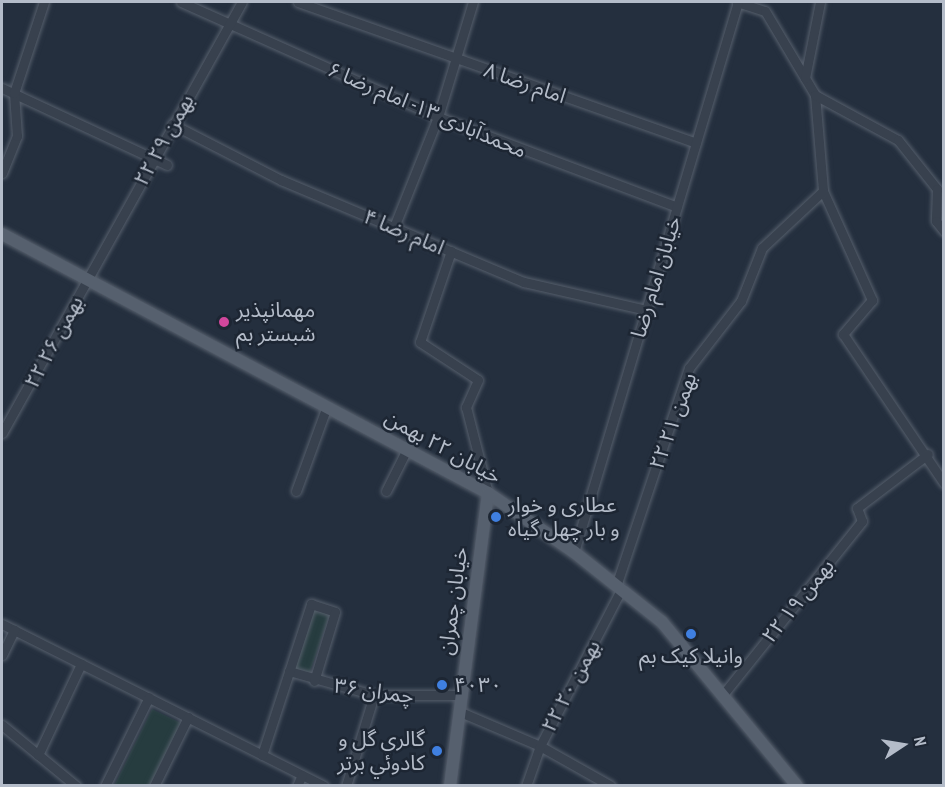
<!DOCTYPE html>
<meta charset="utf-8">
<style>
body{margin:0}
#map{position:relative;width:945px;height:787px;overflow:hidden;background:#242f3e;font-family:"PT Sans Narrow","Noto Sans Arabic",sans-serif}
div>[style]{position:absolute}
.green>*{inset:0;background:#263c3f;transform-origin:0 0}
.roads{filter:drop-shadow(0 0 2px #565f6c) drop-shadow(0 0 2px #565f6c)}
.minor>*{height:9px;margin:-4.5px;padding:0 4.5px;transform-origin:4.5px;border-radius:4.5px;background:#38414e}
.major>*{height:12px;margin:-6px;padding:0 6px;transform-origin:6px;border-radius:6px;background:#56606e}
.dots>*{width:16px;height:16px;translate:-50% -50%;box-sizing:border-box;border:3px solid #1d2633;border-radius:50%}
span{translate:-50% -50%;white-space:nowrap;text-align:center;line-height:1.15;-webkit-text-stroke:5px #1d2633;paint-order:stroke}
.street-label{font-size:21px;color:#b4bcc9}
.poi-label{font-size:21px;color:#b4bcc9}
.left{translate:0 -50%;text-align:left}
.right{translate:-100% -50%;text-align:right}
.frame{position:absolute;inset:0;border:3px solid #b4bcc9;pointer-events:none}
.north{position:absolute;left:873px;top:715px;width:60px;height:60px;-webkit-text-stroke:4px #1d2633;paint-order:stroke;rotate:78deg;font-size:16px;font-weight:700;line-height:24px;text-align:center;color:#b4bcc9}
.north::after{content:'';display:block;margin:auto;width:21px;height:27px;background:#b4bcc9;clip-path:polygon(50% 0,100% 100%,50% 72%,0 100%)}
</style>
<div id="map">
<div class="green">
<div style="left:313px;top:608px;width:18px;height:63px;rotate:19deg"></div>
<div style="clip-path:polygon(152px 709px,181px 723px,150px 785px,114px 786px)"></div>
</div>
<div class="roads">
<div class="minor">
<div style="left:181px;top:2px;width:282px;rotate:24.1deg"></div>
<div style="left:438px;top:117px;width:255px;rotate:20.6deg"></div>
<div style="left:298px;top:2px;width:422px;rotate:19.5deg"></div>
<div style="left:737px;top:2px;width:29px;rotate:18deg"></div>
<div style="left:765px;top:11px;width:98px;rotate:59.2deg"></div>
<div style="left:815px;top:95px;width:96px;rotate:85.2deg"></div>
<div style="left:823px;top:191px;width:120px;rotate:65.8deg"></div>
<div style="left:872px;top:300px;width:45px;rotate:130.5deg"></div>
<div style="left:843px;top:334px;width:180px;rotate:55.9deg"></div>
<div style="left:805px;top:78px;width:77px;rotate:-78.8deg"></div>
<div style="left:2px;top:88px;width:182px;rotate:25deg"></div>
<div style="left:815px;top:95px;width:94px;rotate:28.5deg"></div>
<div style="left:898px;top:140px;width:63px;rotate:51.5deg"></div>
<div style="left:937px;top:189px;width:32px;rotate:92deg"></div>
<div style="left:936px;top:221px;width:13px;rotate:51deg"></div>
<div style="left:172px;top:124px;width:123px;rotate:27.2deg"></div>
<div style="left:281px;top:180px;width:264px;rotate:22.8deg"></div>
<div style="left:524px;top:282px;width:125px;rotate:12.9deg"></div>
<div style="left:2px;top:173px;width:40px;rotate:-68deg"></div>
<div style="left:17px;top:136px;width:43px;rotate:-94deg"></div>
<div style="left:14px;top:93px;width:96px;rotate:-71.8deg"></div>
<div style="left:394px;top:227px;width:118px;rotate:-68.2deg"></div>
<div style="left:438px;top:117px;width:120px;rotate:-73.1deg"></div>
<div style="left:451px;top:251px;width:96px;rotate:108.8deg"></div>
<div style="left:420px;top:342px;width:69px;rotate:33.2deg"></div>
<div style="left:478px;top:380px;width:30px;rotate:114deg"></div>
<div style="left:466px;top:407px;width:89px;rotate:75.7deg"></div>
<div style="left:2px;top:433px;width:493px;rotate:-60.9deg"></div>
<div style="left:296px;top:491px;width:90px;rotate:-70deg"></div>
<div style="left:386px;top:491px;width:47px;rotate:-63.4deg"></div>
<div style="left:574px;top:552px;width:574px;rotate:-73.4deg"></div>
<div style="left:617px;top:583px;width:227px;rotate:-71.5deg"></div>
<div style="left:689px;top:368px;width:85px;rotate:-52.2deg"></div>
<div style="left:741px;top:301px;width:57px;rotate:-68.4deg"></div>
<div style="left:762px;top:248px;width:83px;rotate:-43.1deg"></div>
<div style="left:2px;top:624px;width:360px;rotate:26.7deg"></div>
<div style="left:2px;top:655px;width:28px;rotate:-64deg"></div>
<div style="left:289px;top:671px;width:88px;rotate:15.8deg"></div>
<div style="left:374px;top:695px;width:86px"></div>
<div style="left:725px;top:692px;width:219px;rotate:-51.3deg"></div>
<div style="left:862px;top:521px;width:14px;rotate:-111deg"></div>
<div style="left:857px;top:508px;width:89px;rotate:-37.3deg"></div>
<div style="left:458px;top:711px;width:89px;rotate:23.1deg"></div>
<div style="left:540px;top:746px;width:81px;rotate:29.4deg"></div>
<div style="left:2px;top:725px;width:96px;rotate:39.5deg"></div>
<div style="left:38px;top:755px;width:101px;rotate:-64.7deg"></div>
<div style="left:262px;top:755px;width:159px;rotate:-72deg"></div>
<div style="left:311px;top:604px;width:25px;rotate:18deg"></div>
<div style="left:335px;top:612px;width:72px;rotate:106.9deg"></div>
<div style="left:105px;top:786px;width:99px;rotate:-63.7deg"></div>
<div style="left:154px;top:786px;width:77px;rotate:-63.8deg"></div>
<div style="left:297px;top:786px;width:12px;rotate:-66deg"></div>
<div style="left:346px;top:786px;width:95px;rotate:-72.9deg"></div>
<div style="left:526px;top:786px;width:42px;rotate:-70.7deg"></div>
<div style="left:540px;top:746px;width:178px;rotate:-62.6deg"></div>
</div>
<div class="major">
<div style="left:2px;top:234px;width:551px;rotate:28.05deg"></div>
<div style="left:488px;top:493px;width:104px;rotate:34.5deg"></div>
<div style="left:574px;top:552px;width:112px;rotate:38.5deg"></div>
<div style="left:662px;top:622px;width:212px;rotate:50.5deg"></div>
<div style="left:450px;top:786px;width:295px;rotate:-82.6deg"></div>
</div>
</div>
<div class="dots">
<div style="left:224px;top:322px;background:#d1479c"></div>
<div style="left:496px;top:517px;background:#3f7fe0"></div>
<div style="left:691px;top:634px;background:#3f7fe0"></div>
<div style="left:442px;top:685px;background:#3f7fe0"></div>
<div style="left:437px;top:751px;background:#3f7fe0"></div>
</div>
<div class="street-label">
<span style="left:525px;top:83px;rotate:19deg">امام رضا ۸</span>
<span style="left:427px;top:110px;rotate:23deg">محمدآبادی ۱۳- امام رضا ۶</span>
<span style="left:164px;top:140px;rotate:-61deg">۲۲ بهمن ۲۹</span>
<span style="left:404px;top:232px;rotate:23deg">امام رضا ۴</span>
<span style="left:656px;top:277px;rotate:-73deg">خیابان امام رضا</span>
<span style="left:54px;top:342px;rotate:-62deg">۲۲ بهمن ۲۶</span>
<span style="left:673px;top:421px;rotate:-70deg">۲۲ بهمن ۲۱</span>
<span style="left:443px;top:447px;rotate:29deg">خیابان ۲۲ بهمن</span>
<span style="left:453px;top:601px;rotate:-82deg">خیابان چمران</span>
<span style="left:798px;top:601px;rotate:-51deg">۲۲ بهمن ۱۹</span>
<span style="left:571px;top:686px;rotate:-62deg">۲۲ بهمن ۲۰</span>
<span style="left:374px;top:691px;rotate:8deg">چمران ۳۶</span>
</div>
<div class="poi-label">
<span class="left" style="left:236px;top:322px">مهمانپذیر<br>شبستر بم</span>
<span class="left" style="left:508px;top:517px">عطاری و خوار<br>و بار چهل گیاه</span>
<span style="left:691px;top:656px">وانیلا کیک بم</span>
<span class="left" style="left:454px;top:685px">۴۰۳۰</span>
<span class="right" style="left:425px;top:751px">گالري گل و<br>كادوئي برتر</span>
</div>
<div class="frame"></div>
<div class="north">N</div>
</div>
